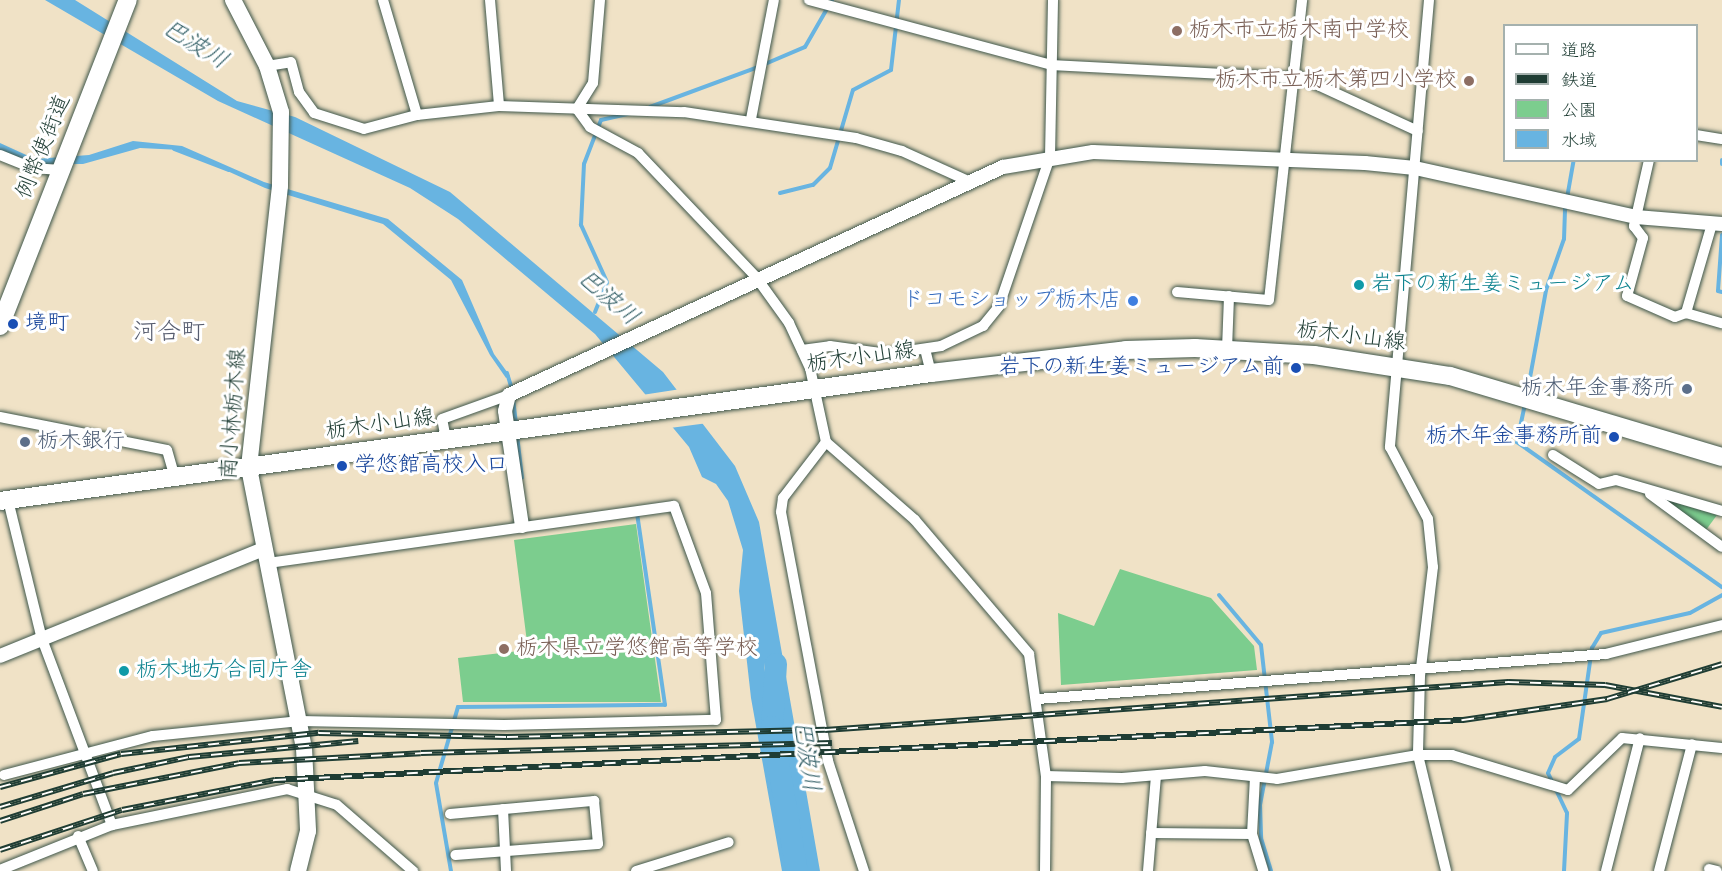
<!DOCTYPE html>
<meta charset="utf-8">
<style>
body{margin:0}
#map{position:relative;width:1722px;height:871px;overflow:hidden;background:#f0e2c6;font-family:Mynerve,"Klee One",sans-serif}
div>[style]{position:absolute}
.green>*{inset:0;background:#7ccd8e}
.water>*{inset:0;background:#68b4e1}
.pier>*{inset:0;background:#f0e2c6}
.stream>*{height:4px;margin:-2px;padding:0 2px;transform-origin:2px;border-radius:2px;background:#68b4e1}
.river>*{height:22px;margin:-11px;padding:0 11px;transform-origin:11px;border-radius:11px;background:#68b4e1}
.roads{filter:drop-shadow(0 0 2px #3e564a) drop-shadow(0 0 2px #3e564a)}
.minor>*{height:10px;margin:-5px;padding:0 5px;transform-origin:5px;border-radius:5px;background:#fff}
.tertiary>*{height:14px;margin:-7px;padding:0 7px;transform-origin:7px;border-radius:7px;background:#fff}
.secondary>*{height:16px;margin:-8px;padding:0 8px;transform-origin:8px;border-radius:8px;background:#fff}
.primary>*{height:18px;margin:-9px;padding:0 9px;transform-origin:9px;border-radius:9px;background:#fff}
.rail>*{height:6px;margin-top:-3px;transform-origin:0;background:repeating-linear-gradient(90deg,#fff 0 11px,#1f3d34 0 22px);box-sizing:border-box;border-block:2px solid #1f3d34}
.dots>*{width:16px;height:16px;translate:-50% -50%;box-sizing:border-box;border:3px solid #fff;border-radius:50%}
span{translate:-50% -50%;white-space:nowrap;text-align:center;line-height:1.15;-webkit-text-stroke:6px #fff;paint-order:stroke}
.education-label{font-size:22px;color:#785e54}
.left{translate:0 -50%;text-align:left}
.right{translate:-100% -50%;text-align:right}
.street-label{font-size:22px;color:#1f3d34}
.culture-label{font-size:22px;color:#0d838f}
.shop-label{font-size:22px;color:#366cbe}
.transit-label{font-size:22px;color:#164399}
.service-label{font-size:22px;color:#4e5e75}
.water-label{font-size:24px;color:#356168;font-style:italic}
.neighbourhood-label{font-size:24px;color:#575d6f}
.legend{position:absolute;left:1503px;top:24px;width:195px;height:138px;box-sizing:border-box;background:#fff;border:2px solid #a5b1ae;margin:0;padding:8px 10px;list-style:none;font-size:18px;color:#1f3d34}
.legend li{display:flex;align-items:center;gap:12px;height:30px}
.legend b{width:30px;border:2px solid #a5b1ae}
</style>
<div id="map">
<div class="green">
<div style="clip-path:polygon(1660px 498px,1717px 515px,1706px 530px)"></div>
<div style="clip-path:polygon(636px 524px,661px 702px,463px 702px,458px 658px,528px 650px,514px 540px)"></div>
<div style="clip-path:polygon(1120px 569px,1211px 598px,1254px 646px,1257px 670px,1061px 685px,1058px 613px,1094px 626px)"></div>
</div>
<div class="water">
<div style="clip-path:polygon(45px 0,75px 0,237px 101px,295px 117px,450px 192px,663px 372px,735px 466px,759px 522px,820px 871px,804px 871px,764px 663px,780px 809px,794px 871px,782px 871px,751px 698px,739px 591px,743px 550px,728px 501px,716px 484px,702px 477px,689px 447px,595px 334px,458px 219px,410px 188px,218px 101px)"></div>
<div style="clip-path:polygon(133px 141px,182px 146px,264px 182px,388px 219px,462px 280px,494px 354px,510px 376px,506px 378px,490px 355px,451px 280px,383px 224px,265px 188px,181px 150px,140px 148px,83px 164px,26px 164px,0 150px,0 143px,35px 159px,89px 155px)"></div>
</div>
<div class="pier">
<div style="clip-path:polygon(681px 389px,708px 423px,670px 428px,642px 395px)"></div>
</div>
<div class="stream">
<div style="left:765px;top:64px;width:43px;rotate:-23deg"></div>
<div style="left:805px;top:47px;width:54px;rotate:-60.1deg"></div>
<div style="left:650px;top:107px;width:115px;rotate:-20.3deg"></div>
<div style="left:174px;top:149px;width:59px;rotate:20.9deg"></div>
<div style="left:1722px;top:160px;width:4px;rotate:90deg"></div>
<div style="left:780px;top:193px;width:34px;rotate:-14deg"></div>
<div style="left:813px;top:185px;width:24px;rotate:-45deg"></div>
<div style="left:830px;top:168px;width:81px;rotate:-73.6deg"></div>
<div style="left:853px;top:90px;width:43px;rotate:-27.8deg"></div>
<div style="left:891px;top:70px;width:70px;rotate:-83.5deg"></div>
<div style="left:1567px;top:198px;width:39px;rotate:-80deg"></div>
<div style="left:1722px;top:235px;width:56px;rotate:94.1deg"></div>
<div style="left:1718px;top:291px;width:4px;rotate:14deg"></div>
<div style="left:595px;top:312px;width:32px;rotate:-68deg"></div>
<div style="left:607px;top:282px;width:63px;rotate:-114.5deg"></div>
<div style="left:581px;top:225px;width:61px;rotate:-87.2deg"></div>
<div style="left:584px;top:164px;width:47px;rotate:-68.9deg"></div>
<div style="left:601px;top:120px;width:28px;rotate:-13deg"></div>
<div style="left:507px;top:373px;width:17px;rotate:73deg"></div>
<div style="left:1527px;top:394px;width:106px;rotate:-79.6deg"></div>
<div style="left:1546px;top:290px;width:54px;rotate:-70.6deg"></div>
<div style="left:1564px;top:239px;width:34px;rotate:-88deg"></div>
<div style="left:513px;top:399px;width:25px;rotate:83deg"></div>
<div style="left:1525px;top:404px;width:39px;rotate:102deg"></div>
<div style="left:1517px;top:442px;width:251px;rotate:35.3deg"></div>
<div style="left:517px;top:435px;width:43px;rotate:83.4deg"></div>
<div style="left:1219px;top:595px;width:65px;rotate:50deg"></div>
<div style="left:1261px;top:645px;width:98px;rotate:83.5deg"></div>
<div style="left:1272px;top:742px;width:64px;rotate:100.8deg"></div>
<div style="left:1260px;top:805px;width:33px;rotate:88deg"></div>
<div style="left:1261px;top:838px;width:34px;rotate:73deg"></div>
<div style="left:451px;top:871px;width:89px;rotate:-99.7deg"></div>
<div style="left:436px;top:783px;width:79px;rotate:-73.9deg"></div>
<div style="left:458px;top:707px;width:207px;rotate:-0.6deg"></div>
<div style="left:665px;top:705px;width:193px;rotate:-98.3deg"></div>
<div style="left:1564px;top:871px;width:58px;rotate:-87deg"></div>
<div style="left:1567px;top:813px;width:44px;rotate:-115.4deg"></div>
<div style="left:1548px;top:773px;width:17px;rotate:-66deg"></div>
<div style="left:1555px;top:757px;width:30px;rotate:-37deg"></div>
<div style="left:1579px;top:739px;width:92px;rotate:-81.9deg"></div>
<div style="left:1592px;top:648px;width:17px;rotate:-59deg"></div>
<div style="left:1601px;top:633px;width:91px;rotate:-12.7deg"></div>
<div style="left:1690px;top:613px;width:37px;rotate:-29deg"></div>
</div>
<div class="river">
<div style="left:776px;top:664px;width:63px;rotate:93.6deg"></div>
<div style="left:772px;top:727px;width:146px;rotate:80.2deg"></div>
</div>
<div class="roads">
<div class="minor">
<div style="left:383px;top:0;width:120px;rotate:73.5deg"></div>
<div style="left:490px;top:0;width:106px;rotate:85.1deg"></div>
<div style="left:600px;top:0;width:83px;rotate:94.8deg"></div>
<div style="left:593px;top:83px;width:31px;rotate:122deg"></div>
<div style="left:577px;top:109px;width:22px;rotate:54deg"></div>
<div style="left:590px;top:127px;width:55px;rotate:28.4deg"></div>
<div style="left:638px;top:153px;width:171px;rotate:46.4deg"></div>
<div style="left:756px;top:277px;width:57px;rotate:54.3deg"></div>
<div style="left:789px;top:323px;width:50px;rotate:65deg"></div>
<div style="left:810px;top:368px;width:76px;rotate:77.8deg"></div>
<div style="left:826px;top:442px;width:118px;rotate:41.2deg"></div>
<div style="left:915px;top:520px;width:176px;rotate:49.6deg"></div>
<div style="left:1029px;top:654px;width:123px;rotate:82.1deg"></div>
<div style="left:1046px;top:776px;width:95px;rotate:90.6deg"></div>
<div style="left:809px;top:0;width:251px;rotate:15deg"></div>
<div style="left:1051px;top:65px;width:245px;rotate:3deg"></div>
<div style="left:1429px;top:0;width:449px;rotate:95deg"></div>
<div style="left:1390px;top:447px;width:81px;rotate:62.2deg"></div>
<div style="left:1428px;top:519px;width:48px;rotate:84.1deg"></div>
<div style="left:1433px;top:567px;width:110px;rotate:96.8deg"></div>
<div style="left:1420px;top:676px;width:79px;rotate:91.5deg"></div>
<div style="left:1418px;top:755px;width:119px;rotate:76.4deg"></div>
<div style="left:267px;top:66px;width:24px;rotate:-9deg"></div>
<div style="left:291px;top:62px;width:31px;rotate:75deg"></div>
<div style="left:299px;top:92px;width:26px;rotate:54deg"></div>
<div style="left:314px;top:113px;width:52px;rotate:17.7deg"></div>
<div style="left:364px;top:129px;width:55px;rotate:-14.8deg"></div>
<div style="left:417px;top:115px;width:82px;rotate:-6.3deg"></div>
<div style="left:499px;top:106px;width:185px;rotate:1.9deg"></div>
<div style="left:684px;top:112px;width:174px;rotate:8.6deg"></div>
<div style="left:856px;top:138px;width:48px;rotate:15.8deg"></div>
<div style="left:902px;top:151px;width:72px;rotate:24.4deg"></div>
<div style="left:1296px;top:75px;width:134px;rotate:24.7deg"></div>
<div style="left:751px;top:119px;width:121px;rotate:-79.1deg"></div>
<div style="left:1696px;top:135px;width:26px;rotate:9deg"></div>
<div style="left:0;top:155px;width:35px;rotate:22deg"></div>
<div style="left:32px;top:168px;width:29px;rotate:4deg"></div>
<div style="left:1649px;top:160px;width:68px;rotate:102.8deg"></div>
<div style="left:1634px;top:226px;width:15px;rotate:53deg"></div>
<div style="left:1643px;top:238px;width:60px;rotate:105.4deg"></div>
<div style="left:1627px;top:296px;width:52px;rotate:23.6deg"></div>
<div style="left:1675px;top:317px;width:12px;rotate:-20deg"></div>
<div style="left:1712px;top:224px;width:93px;rotate:106.3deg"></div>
<div style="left:1686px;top:313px;width:37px;rotate:16deg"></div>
<div style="left:1177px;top:292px;width:92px;rotate:5deg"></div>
<div style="left:1269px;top:300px;width:302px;rotate:-83.7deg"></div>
<div style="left:925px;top:349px;width:25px;rotate:76deg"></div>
<div style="left:1227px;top:349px;width:53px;rotate:-87.8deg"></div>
<div style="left:802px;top:350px;width:28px;rotate:-8deg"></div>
<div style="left:830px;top:346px;width:58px;rotate:8deg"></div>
<div style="left:887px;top:354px;width:55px;rotate:-8.4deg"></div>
<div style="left:941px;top:346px;width:47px;rotate:-25.5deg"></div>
<div style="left:983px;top:326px;width:26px;rotate:-51deg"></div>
<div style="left:999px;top:306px;width:157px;rotate:-71.1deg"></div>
<div style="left:1050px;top:157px;width:157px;rotate:-88.9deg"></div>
<div style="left:0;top:417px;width:170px;rotate:11.2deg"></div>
<div style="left:167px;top:450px;width:29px;rotate:74deg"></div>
<div style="left:446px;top:439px;width:20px;rotate:-101deg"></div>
<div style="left:442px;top:419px;width:71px;rotate:-19.7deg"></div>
<div style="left:826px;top:442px;width:71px;rotate:127.5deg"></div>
<div style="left:783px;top:498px;width:14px;rotate:98deg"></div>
<div style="left:781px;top:512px;width:253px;rotate:79.3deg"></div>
<div style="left:828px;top:761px;width:116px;rotate:71.9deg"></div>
<div style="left:1553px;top:455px;width:54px;rotate:32.2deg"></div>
<div style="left:1599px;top:484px;width:17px;rotate:-13deg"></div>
<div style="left:1616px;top:480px;width:110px;rotate:16.3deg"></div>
<div style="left:1650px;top:494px;width:89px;rotate:36.4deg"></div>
<div style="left:8px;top:500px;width:143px;rotate:76.3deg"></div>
<div style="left:42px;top:639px;width:199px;rotate:69.4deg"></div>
<div style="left:1038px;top:699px;width:570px;rotate:-4.53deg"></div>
<div style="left:1606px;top:654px;width:120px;rotate:-14deg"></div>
<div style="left:4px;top:775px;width:154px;rotate:-14.7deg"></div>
<div style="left:153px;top:736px;width:148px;rotate:-5.8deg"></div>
<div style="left:300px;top:721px;width:204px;rotate:1.1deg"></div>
<div style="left:504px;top:725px;width:212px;rotate:-1.4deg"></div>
<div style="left:716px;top:720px;width:127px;rotate:-94.5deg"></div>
<div style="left:706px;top:593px;width:93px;rotate:-110.2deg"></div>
<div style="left:674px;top:506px;width:412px;rotate:172deg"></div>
<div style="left:1046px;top:776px;width:76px;rotate:1.5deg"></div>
<div style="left:1122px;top:778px;width:83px;rotate:-4.8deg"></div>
<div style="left:1205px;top:771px;width:72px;rotate:6.3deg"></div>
<div style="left:1277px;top:779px;width:143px;rotate:-9.7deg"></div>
<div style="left:1418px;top:755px;width:34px"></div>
<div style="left:1452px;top:755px;width:121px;rotate:16.8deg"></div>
<div style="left:1568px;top:790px;width:75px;rotate:-43.9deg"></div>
<div style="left:1622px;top:738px;width:100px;rotate:5.7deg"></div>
<div style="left:1255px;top:777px;width:57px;rotate:93deg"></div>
<div style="left:1252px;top:834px;width:39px;rotate:73deg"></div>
<div style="left:503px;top:809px;width:62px;rotate:87.2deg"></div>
<div style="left:450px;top:814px;width:145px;rotate:-5.2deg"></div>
<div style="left:594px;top:801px;width:43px;rotate:84.7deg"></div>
<div style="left:598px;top:844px;width:143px;rotate:175.6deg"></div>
<div style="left:1151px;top:833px;width:101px;rotate:0.6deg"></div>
<div style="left:78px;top:836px;width:38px;rotate:67deg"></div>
<div style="left:1709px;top:869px;width:8px;rotate:14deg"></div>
<div style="left:0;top:870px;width:121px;rotate:-21.9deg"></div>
<div style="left:112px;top:825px;width:179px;rotate:-11.6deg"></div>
<div style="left:287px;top:789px;width:52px;rotate:17.7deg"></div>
<div style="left:337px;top:805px;width:101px;rotate:41deg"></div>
<div style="left:636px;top:871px;width:97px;rotate:-17.3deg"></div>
<div style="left:1148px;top:871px;width:95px;rotate:-85.2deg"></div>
<div style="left:1606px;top:871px;width:137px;rotate:-75.7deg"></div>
<div style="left:1659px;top:871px;width:131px;rotate:-75.4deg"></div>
</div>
<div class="tertiary">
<div style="left:522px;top:526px;width:116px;rotate:-98.4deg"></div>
<div style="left:505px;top:411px;width:16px;rotate:-76deg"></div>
<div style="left:509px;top:395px;width:544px;rotate:-24.78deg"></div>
<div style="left:1003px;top:167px;width:91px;rotate:-9.5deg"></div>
<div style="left:1093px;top:152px;width:272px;rotate:2.3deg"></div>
<div style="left:1365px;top:163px;width:50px;rotate:5.7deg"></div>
<div style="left:1415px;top:168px;width:226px;rotate:12.5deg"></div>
<div style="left:1636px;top:217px;width:86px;rotate:4.7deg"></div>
<div style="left:0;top:656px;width:284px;rotate:-22.1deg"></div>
</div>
<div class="secondary">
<div style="left:233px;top:0;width:74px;rotate:62.7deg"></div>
<div style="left:267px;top:66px;width:48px;rotate:73.1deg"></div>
<div style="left:281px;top:112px;width:74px;rotate:90.8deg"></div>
<div style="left:280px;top:186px;width:284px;rotate:96.3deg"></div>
<div style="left:249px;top:468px;width:285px;rotate:78.9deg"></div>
<div style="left:304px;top:748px;width:83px;rotate:87.2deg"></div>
<div style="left:308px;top:831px;width:41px;rotate:104deg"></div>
</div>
<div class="primary">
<div style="left:0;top:326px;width:350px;rotate:-68.6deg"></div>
<div style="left:0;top:501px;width:940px;rotate:-7.83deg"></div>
<div style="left:931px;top:373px;width:196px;rotate:-6.7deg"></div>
<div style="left:1126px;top:350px;width:69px;rotate:-1.7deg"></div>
<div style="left:1195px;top:348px;width:119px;rotate:3.4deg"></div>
<div style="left:1314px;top:355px;width:138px;rotate:8.8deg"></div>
<div style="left:1450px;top:376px;width:284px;rotate:16.6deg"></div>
</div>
</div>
<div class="rail">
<div style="left:0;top:787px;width:125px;rotate:-15.3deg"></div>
<div style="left:121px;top:754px;width:199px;rotate:-6.1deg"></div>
<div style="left:319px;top:733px;width:188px;rotate:1.2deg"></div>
<div style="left:507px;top:737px;width:318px;rotate:-1.3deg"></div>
<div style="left:825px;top:730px;width:685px;rotate:-4.02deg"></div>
<div style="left:1508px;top:682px;width:97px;rotate:1.8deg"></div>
<div style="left:1605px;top:685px;width:119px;rotate:10.6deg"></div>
<div style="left:0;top:807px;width:118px;rotate:-16.7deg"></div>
<div style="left:113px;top:773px;width:78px;rotate:-11.9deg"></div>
<div style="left:189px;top:757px;width:170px;rotate:-5.4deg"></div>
<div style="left:0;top:821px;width:87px;rotate:-18deg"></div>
<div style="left:83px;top:794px;width:159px;rotate:-11.2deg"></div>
<div style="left:239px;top:763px;width:182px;rotate:-3.1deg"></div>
<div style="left:421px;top:753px;width:411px;rotate:-1.4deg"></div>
<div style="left:0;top:850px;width:128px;rotate:-18.2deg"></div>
<div style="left:122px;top:810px;width:156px;rotate:-11.1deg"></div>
<div style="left:275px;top:780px;width:1190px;rotate:-2.89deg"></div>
<div style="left:1463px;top:720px;width:146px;rotate:-8.3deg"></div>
<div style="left:1607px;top:699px;width:120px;rotate:-16.9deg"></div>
</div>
<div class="dots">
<div style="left:1177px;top:31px;background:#8d6e63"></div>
<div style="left:1469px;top:81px;background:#8d6e63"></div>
<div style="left:1359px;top:285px;background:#0f9aa8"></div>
<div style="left:1133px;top:301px;background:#3f7fe0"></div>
<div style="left:13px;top:324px;background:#1a4fb4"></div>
<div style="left:1296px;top:368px;background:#1a4fb4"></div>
<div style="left:1687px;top:389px;background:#5c6f8a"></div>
<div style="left:1614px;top:437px;background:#1a4fb4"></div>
<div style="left:25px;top:442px;background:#5c6f8a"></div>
<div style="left:342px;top:466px;background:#1a4fb4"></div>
<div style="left:504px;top:649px;background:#8d6e63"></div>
<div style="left:124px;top:671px;background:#0f9aa8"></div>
</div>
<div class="education-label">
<span class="left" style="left:1189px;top:31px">栃木市立栃木南中学校</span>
<span class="right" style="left:1457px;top:81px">栃木市立栃木第四小学校</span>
<span class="left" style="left:516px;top:649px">栃木県立学悠館高等学校</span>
</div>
<div class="street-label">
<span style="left:44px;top:147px;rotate:-68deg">例幣使街道</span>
<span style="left:1351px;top:337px;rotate:7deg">栃木小山線</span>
<span style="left:861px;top:358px;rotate:-8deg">栃木小山線</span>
<span style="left:234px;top:414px;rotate:-86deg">南小林栃木線</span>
<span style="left:380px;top:425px;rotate:-8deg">栃木小山線</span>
</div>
<div class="culture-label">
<span class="left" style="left:1371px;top:285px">岩下の新生姜ミュージアム</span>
<span class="left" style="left:136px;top:671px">栃木地方合同庁舎</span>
</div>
<div class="shop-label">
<span class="right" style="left:1121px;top:301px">ドコモショップ栃木店</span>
</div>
<div class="transit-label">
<span class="left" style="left:25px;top:324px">境町</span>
<span class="right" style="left:1284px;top:368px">岩下の新生姜ミュージアム前</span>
<span class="right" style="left:1602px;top:437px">栃木年金事務所前</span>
<span class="left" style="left:354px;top:466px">学悠館高校入口</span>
</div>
<div class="service-label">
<span class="right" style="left:1675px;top:389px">栃木年金事務所</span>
<span class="left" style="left:37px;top:442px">栃木銀行</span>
</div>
<div class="water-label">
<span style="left:195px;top:45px;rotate:32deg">巴波川</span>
<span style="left:608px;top:298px;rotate:41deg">巴波川</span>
<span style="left:806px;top:756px;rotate:82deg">巴波川</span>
</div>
<div class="neighbourhood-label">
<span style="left:169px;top:333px">河合町</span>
</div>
<ul class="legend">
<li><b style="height:8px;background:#fff"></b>道路</li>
<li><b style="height:8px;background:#1f3d34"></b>鉄道</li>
<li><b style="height:16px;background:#7ccd8e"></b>公園</li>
<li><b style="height:16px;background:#68b4e1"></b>水域</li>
</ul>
</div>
